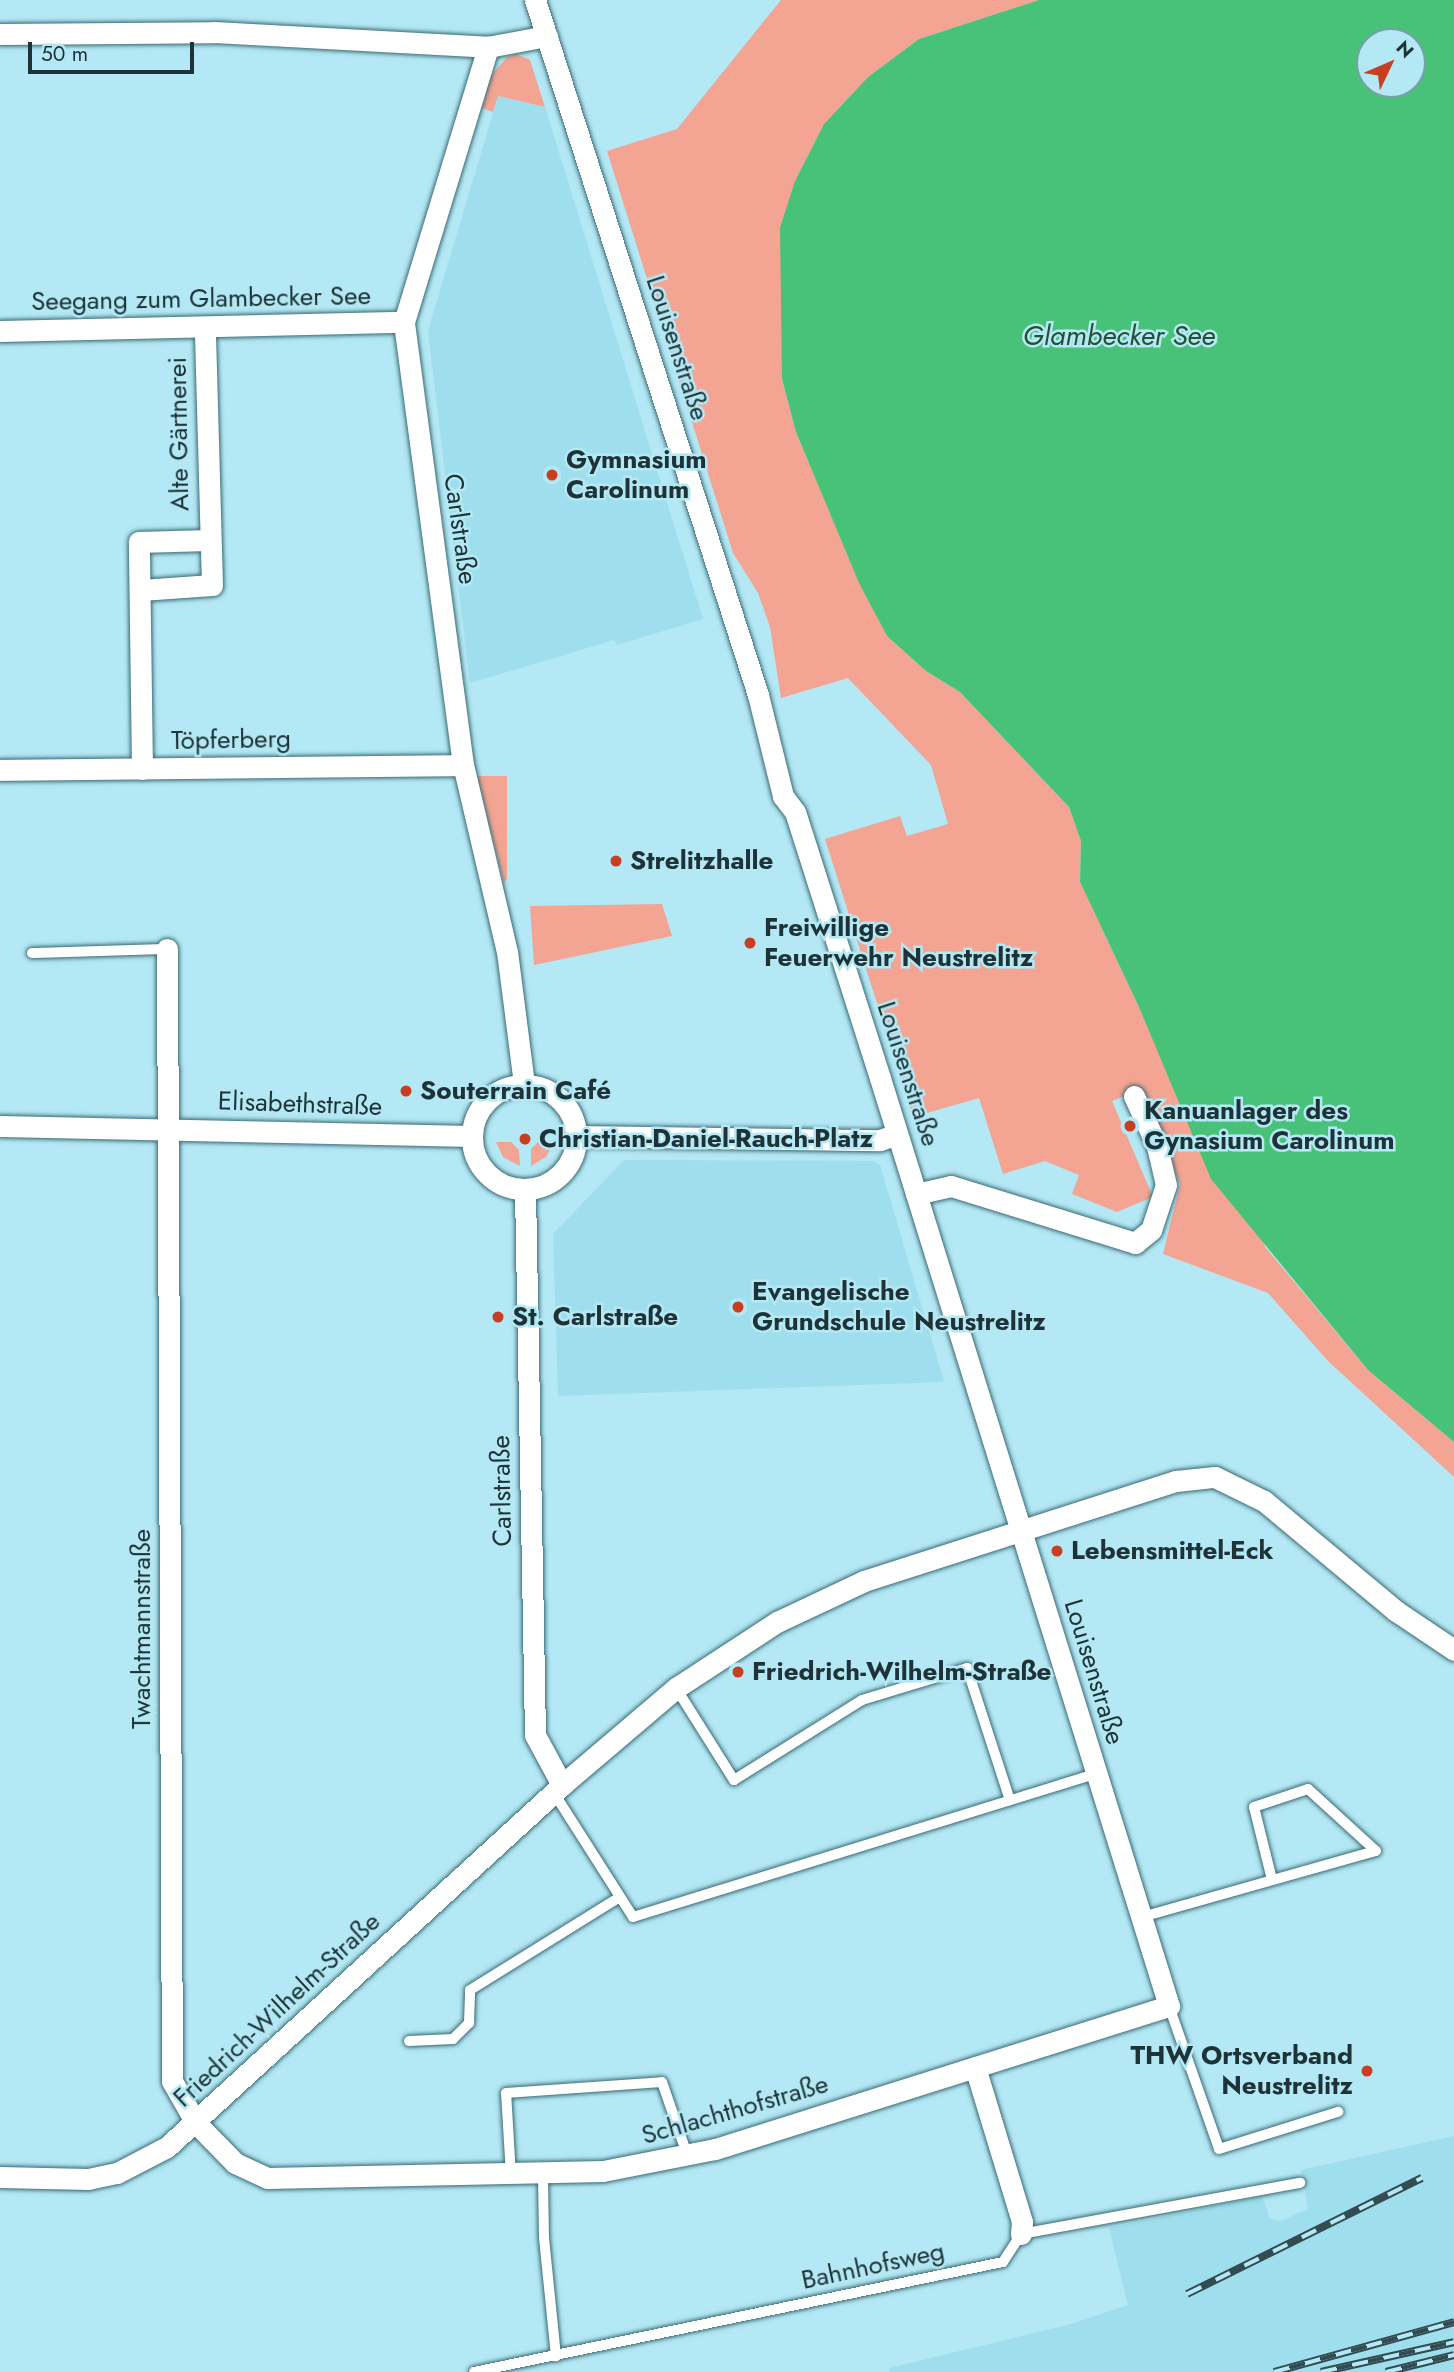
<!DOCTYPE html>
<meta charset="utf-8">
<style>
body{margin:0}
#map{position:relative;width:1454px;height:2372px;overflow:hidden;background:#b3e8f4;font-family:Jost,sans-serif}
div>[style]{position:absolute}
.built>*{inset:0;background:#9fdeec}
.green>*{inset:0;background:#f3a492}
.water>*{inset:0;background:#49c279}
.roads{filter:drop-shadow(0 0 2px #396a75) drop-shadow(0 0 2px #396a75)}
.service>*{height:10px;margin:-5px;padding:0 5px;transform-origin:5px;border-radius:5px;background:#fff}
.minor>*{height:21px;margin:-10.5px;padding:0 10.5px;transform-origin:10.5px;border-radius:10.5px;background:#fff}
.minor>.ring{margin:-10.5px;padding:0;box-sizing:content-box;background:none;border:21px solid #fff;border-radius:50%}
.rail>*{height:8px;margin-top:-4px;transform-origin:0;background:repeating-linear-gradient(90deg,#b3e8f4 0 16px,#324c51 0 32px);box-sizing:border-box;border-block:2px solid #324c51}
.dots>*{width:19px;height:19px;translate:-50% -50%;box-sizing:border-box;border:4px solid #b3e8f4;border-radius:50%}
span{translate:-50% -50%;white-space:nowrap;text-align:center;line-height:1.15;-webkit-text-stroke:5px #b3e8f4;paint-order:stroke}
.street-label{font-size:26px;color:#1e3337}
.poi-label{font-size:26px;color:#1e3337;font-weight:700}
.left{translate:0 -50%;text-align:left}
.right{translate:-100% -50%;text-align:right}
.water-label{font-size:28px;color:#225133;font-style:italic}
.north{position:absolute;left:1356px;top:28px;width:70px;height:70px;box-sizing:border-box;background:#b3e8f4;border:2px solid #77a0a8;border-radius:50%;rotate:46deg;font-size:19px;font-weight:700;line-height:28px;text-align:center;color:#1e3337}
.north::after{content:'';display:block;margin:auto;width:24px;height:32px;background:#c83e20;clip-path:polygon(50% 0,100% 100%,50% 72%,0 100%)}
.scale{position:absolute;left:28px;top:42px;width:166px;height:32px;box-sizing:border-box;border:4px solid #1e3337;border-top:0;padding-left:9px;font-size:21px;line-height:24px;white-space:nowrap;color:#1e3337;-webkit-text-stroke:5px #b3e8f4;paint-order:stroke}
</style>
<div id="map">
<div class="built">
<div style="clip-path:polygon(498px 96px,545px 107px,703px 619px,617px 645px,614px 640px,470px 683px,428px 331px)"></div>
<div style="clip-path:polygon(624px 1160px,873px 1161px,880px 1165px,944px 1382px,558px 1396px,553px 1234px)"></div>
<div style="clip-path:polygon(1454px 2136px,1454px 2372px,890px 2372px,889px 2368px,1068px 2325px,1128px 2305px,1109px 2228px,1258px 2197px,1263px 2198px,1270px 2219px,1281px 2221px,1308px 2209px,1301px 2170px)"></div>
</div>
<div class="green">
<div style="clip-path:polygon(781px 0,1039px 0,919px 39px,868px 77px,824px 124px,795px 181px,782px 342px,782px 379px,796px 432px,859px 582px,887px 636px,926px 671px,960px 692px,1069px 807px,1081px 841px,1080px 882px,1139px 1007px,1266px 1248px,1368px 1370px,1454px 1442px,1454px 1477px,1328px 1361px,1268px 1293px,1163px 1254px,1180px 1184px,1139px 1090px,1112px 1101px,1153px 1197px,1117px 1212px,1072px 1194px,1079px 1175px,1045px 1161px,1003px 1174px,979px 1098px,913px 1117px,825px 839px,900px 816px,907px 836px,948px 824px,931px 765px,848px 678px,781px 698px,770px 627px,758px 593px,733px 553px,607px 151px,677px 129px)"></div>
<div style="clip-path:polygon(516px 54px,530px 60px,545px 107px,498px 96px,493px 112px,482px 108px,491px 76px,507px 57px)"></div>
<div style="clip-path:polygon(477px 776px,507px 776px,507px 878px,504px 884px)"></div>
<div style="clip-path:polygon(662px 904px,672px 936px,534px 965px,530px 906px)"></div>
<div style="clip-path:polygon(496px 1142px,511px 1142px,519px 1150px,520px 1166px,503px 1157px)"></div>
<div style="clip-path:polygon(538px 1142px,554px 1142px,546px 1157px,531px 1166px,531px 1149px)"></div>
</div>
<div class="water">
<div style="clip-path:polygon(evenodd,1039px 0,1454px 0,1454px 1442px,1368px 1370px,1211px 1179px,1139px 1007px,1080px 882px,1081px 841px,1069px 807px,960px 692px,926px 671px,887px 636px,859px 583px,796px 432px,782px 379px,780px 228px,795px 181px,824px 124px,868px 77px,919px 39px,1039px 0,1370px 42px,1412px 42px,1412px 84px,1370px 84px,1370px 42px)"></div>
</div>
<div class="roads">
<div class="service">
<div style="left:32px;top:953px;width:135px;rotate:-1.7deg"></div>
<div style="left:676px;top:1688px;width:109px;rotate:57.8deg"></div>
<div style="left:734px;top:1780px;width:151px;rotate:-32deg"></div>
<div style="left:862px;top:1700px;width:110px;rotate:-16.9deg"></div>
<div style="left:967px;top:1668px;width:139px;rotate:72deg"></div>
<div style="left:554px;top:1793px;width:147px;rotate:57.5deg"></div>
<div style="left:633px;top:1917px;width:485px;rotate:-17.2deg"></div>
<div style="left:1142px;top:1917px;width:243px;rotate:-15.8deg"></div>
<div style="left:1376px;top:1851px;width:92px;rotate:-137.6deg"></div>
<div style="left:1308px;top:1789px;width:57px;rotate:161.6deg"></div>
<div style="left:1254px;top:1807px;width:75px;rotate:76.1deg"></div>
<div style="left:1169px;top:2006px;width:151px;rotate:70.7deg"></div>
<div style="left:1219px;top:2149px;width:125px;rotate:-17.3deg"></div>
<div style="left:409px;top:2041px;width:44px;rotate:-2.6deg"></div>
<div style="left:453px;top:2039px;width:23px;rotate:-45deg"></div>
<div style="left:469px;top:2023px;width:33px;rotate:-88deg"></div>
<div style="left:470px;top:1990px;width:176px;rotate:-31.8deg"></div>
<div style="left:511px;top:2176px;width:83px;rotate:-93.4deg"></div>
<div style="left:506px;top:2093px;width:156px;rotate:-4deg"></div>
<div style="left:662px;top:2082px;width:79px;rotate:70.9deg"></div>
<div style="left:543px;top:2176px;width:62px;rotate:89.1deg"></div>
<div style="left:544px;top:2238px;width:119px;rotate:84.2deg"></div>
<div style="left:474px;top:2372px;width:540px;rotate:-11.75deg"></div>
<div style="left:1003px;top:2262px;width:33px;rotate:-57deg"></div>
<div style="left:1021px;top:2234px;width:284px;rotate:-10.4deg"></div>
</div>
<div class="minor">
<div style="left:0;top:34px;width:214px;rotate:-0.5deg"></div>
<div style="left:214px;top:32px;width:274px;rotate:3.1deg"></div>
<div style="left:0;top:331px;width:404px;rotate:-1.3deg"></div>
<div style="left:141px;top:590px;width:71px;rotate:-4deg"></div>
<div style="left:212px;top:585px;width:258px;rotate:-91.6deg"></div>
<div style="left:142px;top:769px;width:227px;rotate:-90.8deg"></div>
<div style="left:139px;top:542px;width:69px;rotate:-1.7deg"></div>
<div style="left:0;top:770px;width:463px;rotate:-0.6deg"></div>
<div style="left:167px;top:949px;width:1132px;rotate:89.75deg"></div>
<div style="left:172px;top:2081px;width:48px;rotate:60.3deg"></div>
<div style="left:196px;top:2123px;width:56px;rotate:45.7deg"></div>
<div style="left:235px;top:2163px;width:35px;rotate:25deg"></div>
<div style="left:267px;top:2178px;width:336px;rotate:-1.2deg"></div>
<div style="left:603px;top:2171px;width:114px;rotate:-11.1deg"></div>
<div style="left:715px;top:2149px;width:476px;rotate:-17.5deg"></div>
<div style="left:1169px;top:2006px;width:972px;rotate:-107.3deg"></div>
<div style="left:880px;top:1078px;width:279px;rotate:-107.7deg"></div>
<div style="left:795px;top:812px;width:20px;rotate:-127deg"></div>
<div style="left:783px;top:796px;width:104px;rotate:-103.9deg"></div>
<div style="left:758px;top:695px;width:730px;rotate:-107.79deg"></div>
<div style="left:524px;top:1084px;width:133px;rotate:-97.3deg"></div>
<div style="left:507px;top:952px;width:192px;rotate:-103.2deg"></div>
<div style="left:463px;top:765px;width:447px;rotate:-97.6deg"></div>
<div style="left:404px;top:322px;width:288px;rotate:-73deg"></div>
<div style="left:488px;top:47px;width:60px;rotate:-10.6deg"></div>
<div class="ring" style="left:472px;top:1085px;width:83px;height:83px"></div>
<div style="left:0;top:1126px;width:472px;rotate:1.2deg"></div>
<div style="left:576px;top:1136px;width:304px;rotate:0.8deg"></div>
<div style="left:880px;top:1140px;width:18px;rotate:-19deg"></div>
<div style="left:525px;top:1189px;width:546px;rotate:88.95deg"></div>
<div style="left:535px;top:1735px;width:57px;rotate:61.6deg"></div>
<div style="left:916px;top:1194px;width:36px;rotate:-13deg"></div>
<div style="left:951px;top:1186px;width:193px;rotate:17.2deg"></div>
<div style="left:1135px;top:1243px;width:21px;rotate:-39deg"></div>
<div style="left:1151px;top:1230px;width:47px;rotate:-71.6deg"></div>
<div style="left:1166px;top:1185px;width:40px;rotate:-103deg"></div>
<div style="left:1157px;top:1146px;width:55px;rotate:-114.7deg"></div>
<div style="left:975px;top:2067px;width:162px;rotate:73.1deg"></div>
<div style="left:1022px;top:2222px;width:12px;rotate:95deg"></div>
<div style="left:0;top:2177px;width:88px;rotate:1.3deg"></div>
<div style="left:88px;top:2179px;width:30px;rotate:-12deg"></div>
<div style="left:117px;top:2173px;width:56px;rotate:-27.5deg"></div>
<div style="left:167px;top:2147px;width:536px;rotate:-42.5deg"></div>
<div style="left:562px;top:1785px;width:150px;rotate:-40.4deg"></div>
<div style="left:676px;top:1688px;width:121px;rotate:-33.2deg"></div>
<div style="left:777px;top:1622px;width:96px;rotate:-25.2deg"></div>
<div style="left:864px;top:1581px;width:328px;rotate:-17.8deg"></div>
<div style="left:1176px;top:1481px;width:39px;rotate:-6deg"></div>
<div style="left:1215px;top:1477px;width:55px;rotate:26.1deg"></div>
<div style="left:1264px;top:1501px;width:172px;rotate:39.8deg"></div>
<div style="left:1396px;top:1611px;width:70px;rotate:33.9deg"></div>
</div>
</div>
<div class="rail">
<div style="left:1187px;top:2294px;width:262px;rotate:-26.3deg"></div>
<div style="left:1274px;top:2372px;width:187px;rotate:-15.5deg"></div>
<div style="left:1321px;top:2372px;width:136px;rotate:-12.7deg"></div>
<div style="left:1386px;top:2372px;width:70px;rotate:-14deg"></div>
</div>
<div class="dots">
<div style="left:552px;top:475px;background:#c83e20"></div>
<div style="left:616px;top:861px;background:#c83e20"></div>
<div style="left:750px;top:943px;background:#c83e20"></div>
<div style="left:406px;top:1091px;background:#c83e20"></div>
<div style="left:1130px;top:1126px;background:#c83e20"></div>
<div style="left:525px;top:1139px;background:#c83e20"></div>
<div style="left:738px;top:1307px;background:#c83e20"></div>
<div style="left:498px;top:1317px;background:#c83e20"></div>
<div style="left:1057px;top:1551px;background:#c83e20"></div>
<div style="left:738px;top:1672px;background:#c83e20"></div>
<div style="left:1367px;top:2071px;background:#c83e20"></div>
</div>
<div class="street-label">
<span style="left:201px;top:299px;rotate:-1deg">Seegang zum Glambecker See</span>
<span style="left:677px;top:348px;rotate:72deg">Louisenstraße</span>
<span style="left:179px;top:434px;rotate:-91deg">Alte Gärtnerei</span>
<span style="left:460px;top:529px;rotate:82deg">Carlstraße</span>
<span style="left:231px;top:740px;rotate:-1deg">Töpferberg</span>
<span style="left:908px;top:1074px;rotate:72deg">Louisenstraße</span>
<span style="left:300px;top:1104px;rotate:2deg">Elisabethstraße</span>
<span style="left:502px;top:1491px;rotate:-91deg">Carlstraße</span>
<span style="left:142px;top:1629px;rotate:-90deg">Twachtmannstraße</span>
<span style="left:1094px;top:1672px;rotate:73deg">Louisenstraße</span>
<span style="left:277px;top:2010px;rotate:-43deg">Friedrich-Wilhelm-Straße</span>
<span style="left:735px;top:2110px;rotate:-16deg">Schlachthofstraße</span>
<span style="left:873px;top:2266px;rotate:-12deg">Bahnhofsweg</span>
</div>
<div class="poi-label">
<span class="left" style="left:566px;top:475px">Gymnasium<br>Carolinum</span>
<span class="left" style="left:630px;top:861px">Strelitzhalle</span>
<span class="left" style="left:764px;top:943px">Freiwillige<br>Feuerwehr Neustrelitz</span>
<span class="left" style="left:420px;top:1091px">Souterrain Café</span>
<span class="left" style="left:1144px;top:1126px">Kanuanlager des<br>Gynasium Carolinum</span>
<span class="left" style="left:539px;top:1139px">Christian-Daniel-Rauch-Platz</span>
<span class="left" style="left:752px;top:1307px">Evangelische<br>Grundschule Neustrelitz</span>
<span class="left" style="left:512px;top:1317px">St. Carlstraße</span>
<span class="left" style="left:1071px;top:1551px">Lebensmittel-Eck</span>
<span class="left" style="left:752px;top:1672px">Friedrich-Wilhelm-Straße</span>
<span class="right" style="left:1353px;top:2071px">THW Ortsverband<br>Neustrelitz</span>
</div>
<div class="water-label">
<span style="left:1119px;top:336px">Glambecker See</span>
</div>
<div class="north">N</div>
<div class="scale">50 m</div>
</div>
